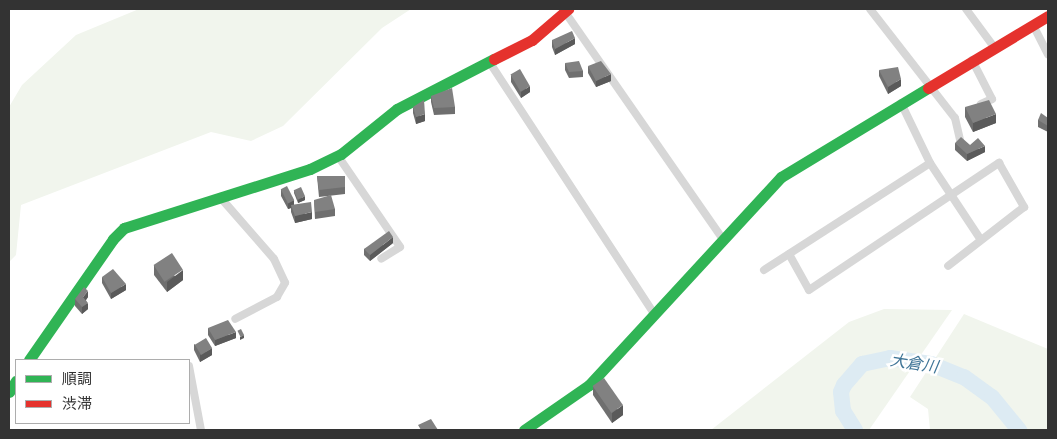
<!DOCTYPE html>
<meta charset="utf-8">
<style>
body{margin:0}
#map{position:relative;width:1057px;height:439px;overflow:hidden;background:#fff;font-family:Jost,"Noto Sans JP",sans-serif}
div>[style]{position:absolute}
.green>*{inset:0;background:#f1f5ed}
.river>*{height:16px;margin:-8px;padding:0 8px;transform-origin:8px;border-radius:8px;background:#ddebf3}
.street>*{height:8px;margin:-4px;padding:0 4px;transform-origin:4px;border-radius:4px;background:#d7d7d7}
.fast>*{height:11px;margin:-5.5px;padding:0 5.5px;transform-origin:5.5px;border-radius:5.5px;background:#30b455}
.jam>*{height:11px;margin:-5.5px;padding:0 5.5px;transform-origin:5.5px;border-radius:5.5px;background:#e5322d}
.wall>*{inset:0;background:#6f6f6f}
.shaded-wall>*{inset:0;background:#5a5a5a}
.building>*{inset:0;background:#818181;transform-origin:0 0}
span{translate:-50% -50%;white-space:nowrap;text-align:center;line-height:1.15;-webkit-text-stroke:5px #fff;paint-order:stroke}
.water-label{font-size:16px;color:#3f7597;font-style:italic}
.frame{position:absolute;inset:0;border:10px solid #333;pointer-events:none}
.legend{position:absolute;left:15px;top:359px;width:175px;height:65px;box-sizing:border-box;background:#fff;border:1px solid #adadad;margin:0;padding:6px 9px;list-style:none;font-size:15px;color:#333}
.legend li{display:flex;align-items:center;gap:10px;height:25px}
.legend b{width:25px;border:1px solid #adadad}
</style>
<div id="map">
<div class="green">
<div style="clip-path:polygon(139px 9px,411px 9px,382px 28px,283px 126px,251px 141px,211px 132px,21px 205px,16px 255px,9px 262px,9px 107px,22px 85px,76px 35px)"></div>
<div style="clip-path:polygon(884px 309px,952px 310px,869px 430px,711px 430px,849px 322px)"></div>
<div style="clip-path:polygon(964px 314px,1048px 349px,1048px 430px,930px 430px,928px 409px,910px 397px)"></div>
</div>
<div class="river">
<div style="left:855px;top:430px;width:22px;rotate:-122deg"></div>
<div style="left:843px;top:411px;width:19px;rotate:-96deg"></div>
<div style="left:841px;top:392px;width:8px;rotate:-67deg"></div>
<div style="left:844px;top:385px;width:28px;rotate:-49deg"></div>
<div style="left:862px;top:364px;width:29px;rotate:-12deg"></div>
<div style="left:890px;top:358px;width:41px;rotate:8.3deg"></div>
<div style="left:931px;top:364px;width:35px;rotate:22deg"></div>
<div style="left:964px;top:377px;width:34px;rotate:36deg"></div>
<div style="left:992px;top:397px;width:43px;rotate:50.7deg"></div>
</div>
<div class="street">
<div style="left:870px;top:9px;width:138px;rotate:52.1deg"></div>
<div style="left:955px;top:118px;width:26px;rotate:77deg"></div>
<div style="left:966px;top:9px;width:47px;rotate:53.6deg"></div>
<div style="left:565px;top:12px;width:277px;rotate:55.2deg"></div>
<div style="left:1033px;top:25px;width:33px;rotate:63deg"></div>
<div style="left:972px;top:60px;width:44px;rotate:62.9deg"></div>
<div style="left:992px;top:99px;width:12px;rotate:156deg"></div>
<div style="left:490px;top:63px;width:301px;rotate:56.8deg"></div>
<div style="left:901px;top:103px;width:67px;rotate:64.2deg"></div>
<div style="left:930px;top:163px;width:92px;rotate:56.5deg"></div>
<div style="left:338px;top:156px;width:110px;rotate:55.7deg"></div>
<div style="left:400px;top:247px;width:22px;rotate:148deg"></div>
<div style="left:220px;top:197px;width:82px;rotate:48.9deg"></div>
<div style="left:274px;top:259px;width:26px;rotate:65deg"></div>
<div style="left:285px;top:283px;width:16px;rotate:120deg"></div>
<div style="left:277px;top:297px;width:47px;rotate:152.4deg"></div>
<div style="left:789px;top:254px;width:41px;rotate:60.9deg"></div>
<div style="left:809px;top:290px;width:229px;rotate:-33.8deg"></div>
<div style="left:999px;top:163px;width:51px;rotate:60.4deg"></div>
<div style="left:1024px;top:207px;width:96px;rotate:142.2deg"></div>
<div style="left:764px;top:270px;width:197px;rotate:-32.8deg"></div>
<div style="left:189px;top:366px;width:65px;rotate:79.4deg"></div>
</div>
<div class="fast">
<div style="left:29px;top:360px;width:147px;rotate:-55.2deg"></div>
<div style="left:113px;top:239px;width:16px;rotate:-45deg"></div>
<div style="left:124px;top:228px;width:195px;rotate:-17.6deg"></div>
<div style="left:310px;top:169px;width:34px;rotate:-26deg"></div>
<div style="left:341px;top:154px;width:72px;rotate:-38.8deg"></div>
<div style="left:397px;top:109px;width:109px;rotate:-27.3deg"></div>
<div style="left:9px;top:392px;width:13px;rotate:-58deg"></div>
<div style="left:524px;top:430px;width:79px;rotate:-34.7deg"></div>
<div style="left:589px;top:385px;width:283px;rotate:-47.3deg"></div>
<div style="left:781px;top:177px;width:172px;rotate:-31.2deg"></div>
</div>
<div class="jam">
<div style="left:494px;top:59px;width:42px;rotate:-26.6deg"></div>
<div style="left:532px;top:40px;width:48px;rotate:-40.7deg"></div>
<div style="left:928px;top:88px;width:140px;rotate:-31deg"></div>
</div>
<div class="wall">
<div style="clip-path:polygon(552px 40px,575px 44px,555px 55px,552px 47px)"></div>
<div style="clip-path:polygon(565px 63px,583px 71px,583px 77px,569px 78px,565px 70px)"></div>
<div style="clip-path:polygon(588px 66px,611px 81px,596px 87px,588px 73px)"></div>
<div style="clip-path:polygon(879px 70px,901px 86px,888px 94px,879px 76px)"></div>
<div style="clip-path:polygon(511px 75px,530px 92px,521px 98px,511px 82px)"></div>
<div style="clip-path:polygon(431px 96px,455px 107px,455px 114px,434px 115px,431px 102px)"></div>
<div style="clip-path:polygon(413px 107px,425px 121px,416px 124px,413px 113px)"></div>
<div style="clip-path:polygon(965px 107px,996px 123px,973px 132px,965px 117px)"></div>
<div style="clip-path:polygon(1048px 118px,1048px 132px,1038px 127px,1038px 120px)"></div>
<div style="clip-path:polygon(955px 143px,970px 145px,985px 152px,967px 161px,955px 150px)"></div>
<div style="clip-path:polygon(317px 176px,345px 176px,345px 194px,319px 197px)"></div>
<div style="clip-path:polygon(281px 189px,294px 205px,312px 219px,295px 223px,291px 212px,291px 208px,288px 209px,281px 196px)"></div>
<div style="clip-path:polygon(294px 190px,305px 200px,298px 203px,294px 193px)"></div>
<div style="clip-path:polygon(314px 200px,335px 209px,335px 216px,315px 219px)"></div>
<div style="clip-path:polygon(393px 243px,370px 261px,364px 255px,364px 249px)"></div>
<div style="clip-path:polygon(154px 265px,183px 280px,167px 292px,154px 275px)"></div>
<div style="clip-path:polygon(102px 277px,126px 290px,111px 299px,102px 283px)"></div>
<div style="clip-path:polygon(88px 297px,86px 300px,88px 309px,82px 314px,75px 306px,75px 299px)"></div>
<div style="clip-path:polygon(208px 328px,236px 338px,215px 346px,208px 335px)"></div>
<div style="clip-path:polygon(194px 344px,212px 355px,200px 362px,194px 350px)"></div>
<div style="clip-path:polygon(593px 386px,623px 415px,612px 423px,593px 395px)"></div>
</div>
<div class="shaded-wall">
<div style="clip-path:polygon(575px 38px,575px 44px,555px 55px,555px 49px)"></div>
<div style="clip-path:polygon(611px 74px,611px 81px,596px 87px,596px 81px)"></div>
<div style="clip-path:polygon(901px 79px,901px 86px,888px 94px,888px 87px)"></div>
<div style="clip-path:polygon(530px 86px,530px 92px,521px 98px,521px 92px)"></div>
<div style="clip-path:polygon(425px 114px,425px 121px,416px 124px,416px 117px)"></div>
<div style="clip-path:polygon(996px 114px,996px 123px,973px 132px,973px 123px)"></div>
<div style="clip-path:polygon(985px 146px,985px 152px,967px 161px,967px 154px)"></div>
<div style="clip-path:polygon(305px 196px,305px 200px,298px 203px,298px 200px)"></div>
<div style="clip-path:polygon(294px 200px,294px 207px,291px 205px,291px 208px,288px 209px,288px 202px)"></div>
<div style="clip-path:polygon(312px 212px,312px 219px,295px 223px,295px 216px)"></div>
<div style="clip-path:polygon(393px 237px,393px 243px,370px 261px,370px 255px)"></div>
<div style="clip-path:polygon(183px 270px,183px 280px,167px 292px,167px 282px)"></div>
<div style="clip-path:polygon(126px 284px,126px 290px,111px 299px,111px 293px)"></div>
<div style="clip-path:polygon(88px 291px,88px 297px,83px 304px,83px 297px)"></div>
<div style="clip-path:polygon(88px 303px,88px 309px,82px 314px,82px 307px)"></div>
<div style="clip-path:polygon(236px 332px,236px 338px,215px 346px,215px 340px)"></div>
<div style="clip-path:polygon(244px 335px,244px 338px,240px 340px,240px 337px)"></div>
<div style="clip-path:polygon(212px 348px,212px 355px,200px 362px,200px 355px)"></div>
<div style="clip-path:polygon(623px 405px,623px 415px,612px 423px,612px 413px)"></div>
</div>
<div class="building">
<div style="clip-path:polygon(572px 31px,575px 38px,555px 49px,552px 40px)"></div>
<div style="clip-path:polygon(579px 61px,583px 71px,569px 72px,565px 63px)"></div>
<div style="clip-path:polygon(601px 61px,611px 74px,596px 81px,588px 66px)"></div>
<div style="clip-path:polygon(898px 67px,901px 79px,888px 87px,879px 70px)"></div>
<div style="left:520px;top:69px;width:20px;height:11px;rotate:60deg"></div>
<div style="clip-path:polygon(452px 88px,455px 107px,434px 108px,431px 96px)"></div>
<div style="clip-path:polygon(424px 100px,425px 114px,416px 117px,413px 107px)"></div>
<div style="clip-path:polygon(989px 100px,996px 114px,973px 123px,965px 107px)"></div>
<div style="clip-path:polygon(1041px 113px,1048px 118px,1048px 126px,1038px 120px)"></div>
<div style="clip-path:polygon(961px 137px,970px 145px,978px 138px,985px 146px,967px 154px,955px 143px)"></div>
<div style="clip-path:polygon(317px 176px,345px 176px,345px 187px,319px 190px)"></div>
<div style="left:287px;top:186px;width:16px;height:7px;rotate:63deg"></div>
<div style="left:301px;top:187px;width:10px;height:8px;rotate:66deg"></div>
<div style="clip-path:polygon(331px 195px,335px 209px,315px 212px,314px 200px)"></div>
<div style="clip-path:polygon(311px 202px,312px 212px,295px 216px,291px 205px)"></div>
<div style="clip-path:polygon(389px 231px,393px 237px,370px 255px,364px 249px)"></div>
<div style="left:172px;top:253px;width:20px;height:22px;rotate:57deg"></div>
<div style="clip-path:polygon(113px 269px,126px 284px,111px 293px,102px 277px)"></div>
<div style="clip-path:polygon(84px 287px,88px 291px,83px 297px,88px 303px,82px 307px,75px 299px)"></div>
<div style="clip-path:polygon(228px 320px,236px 332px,215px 340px,208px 328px)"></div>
<div style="left:241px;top:329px;width:7px;height:4px;rotate:63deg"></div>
<div style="left:206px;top:338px;width:12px;height:13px;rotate:59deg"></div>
<div style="left:604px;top:378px;width:33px;height:14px;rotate:55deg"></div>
<div style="clip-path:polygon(431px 419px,438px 430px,421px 430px,418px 425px)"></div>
</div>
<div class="water-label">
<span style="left:914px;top:364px;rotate:9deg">大倉川</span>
</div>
<div class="frame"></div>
<ul class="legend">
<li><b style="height:6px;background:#30b455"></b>順調</li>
<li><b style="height:6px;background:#e5322d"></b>渋滞</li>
</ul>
</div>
